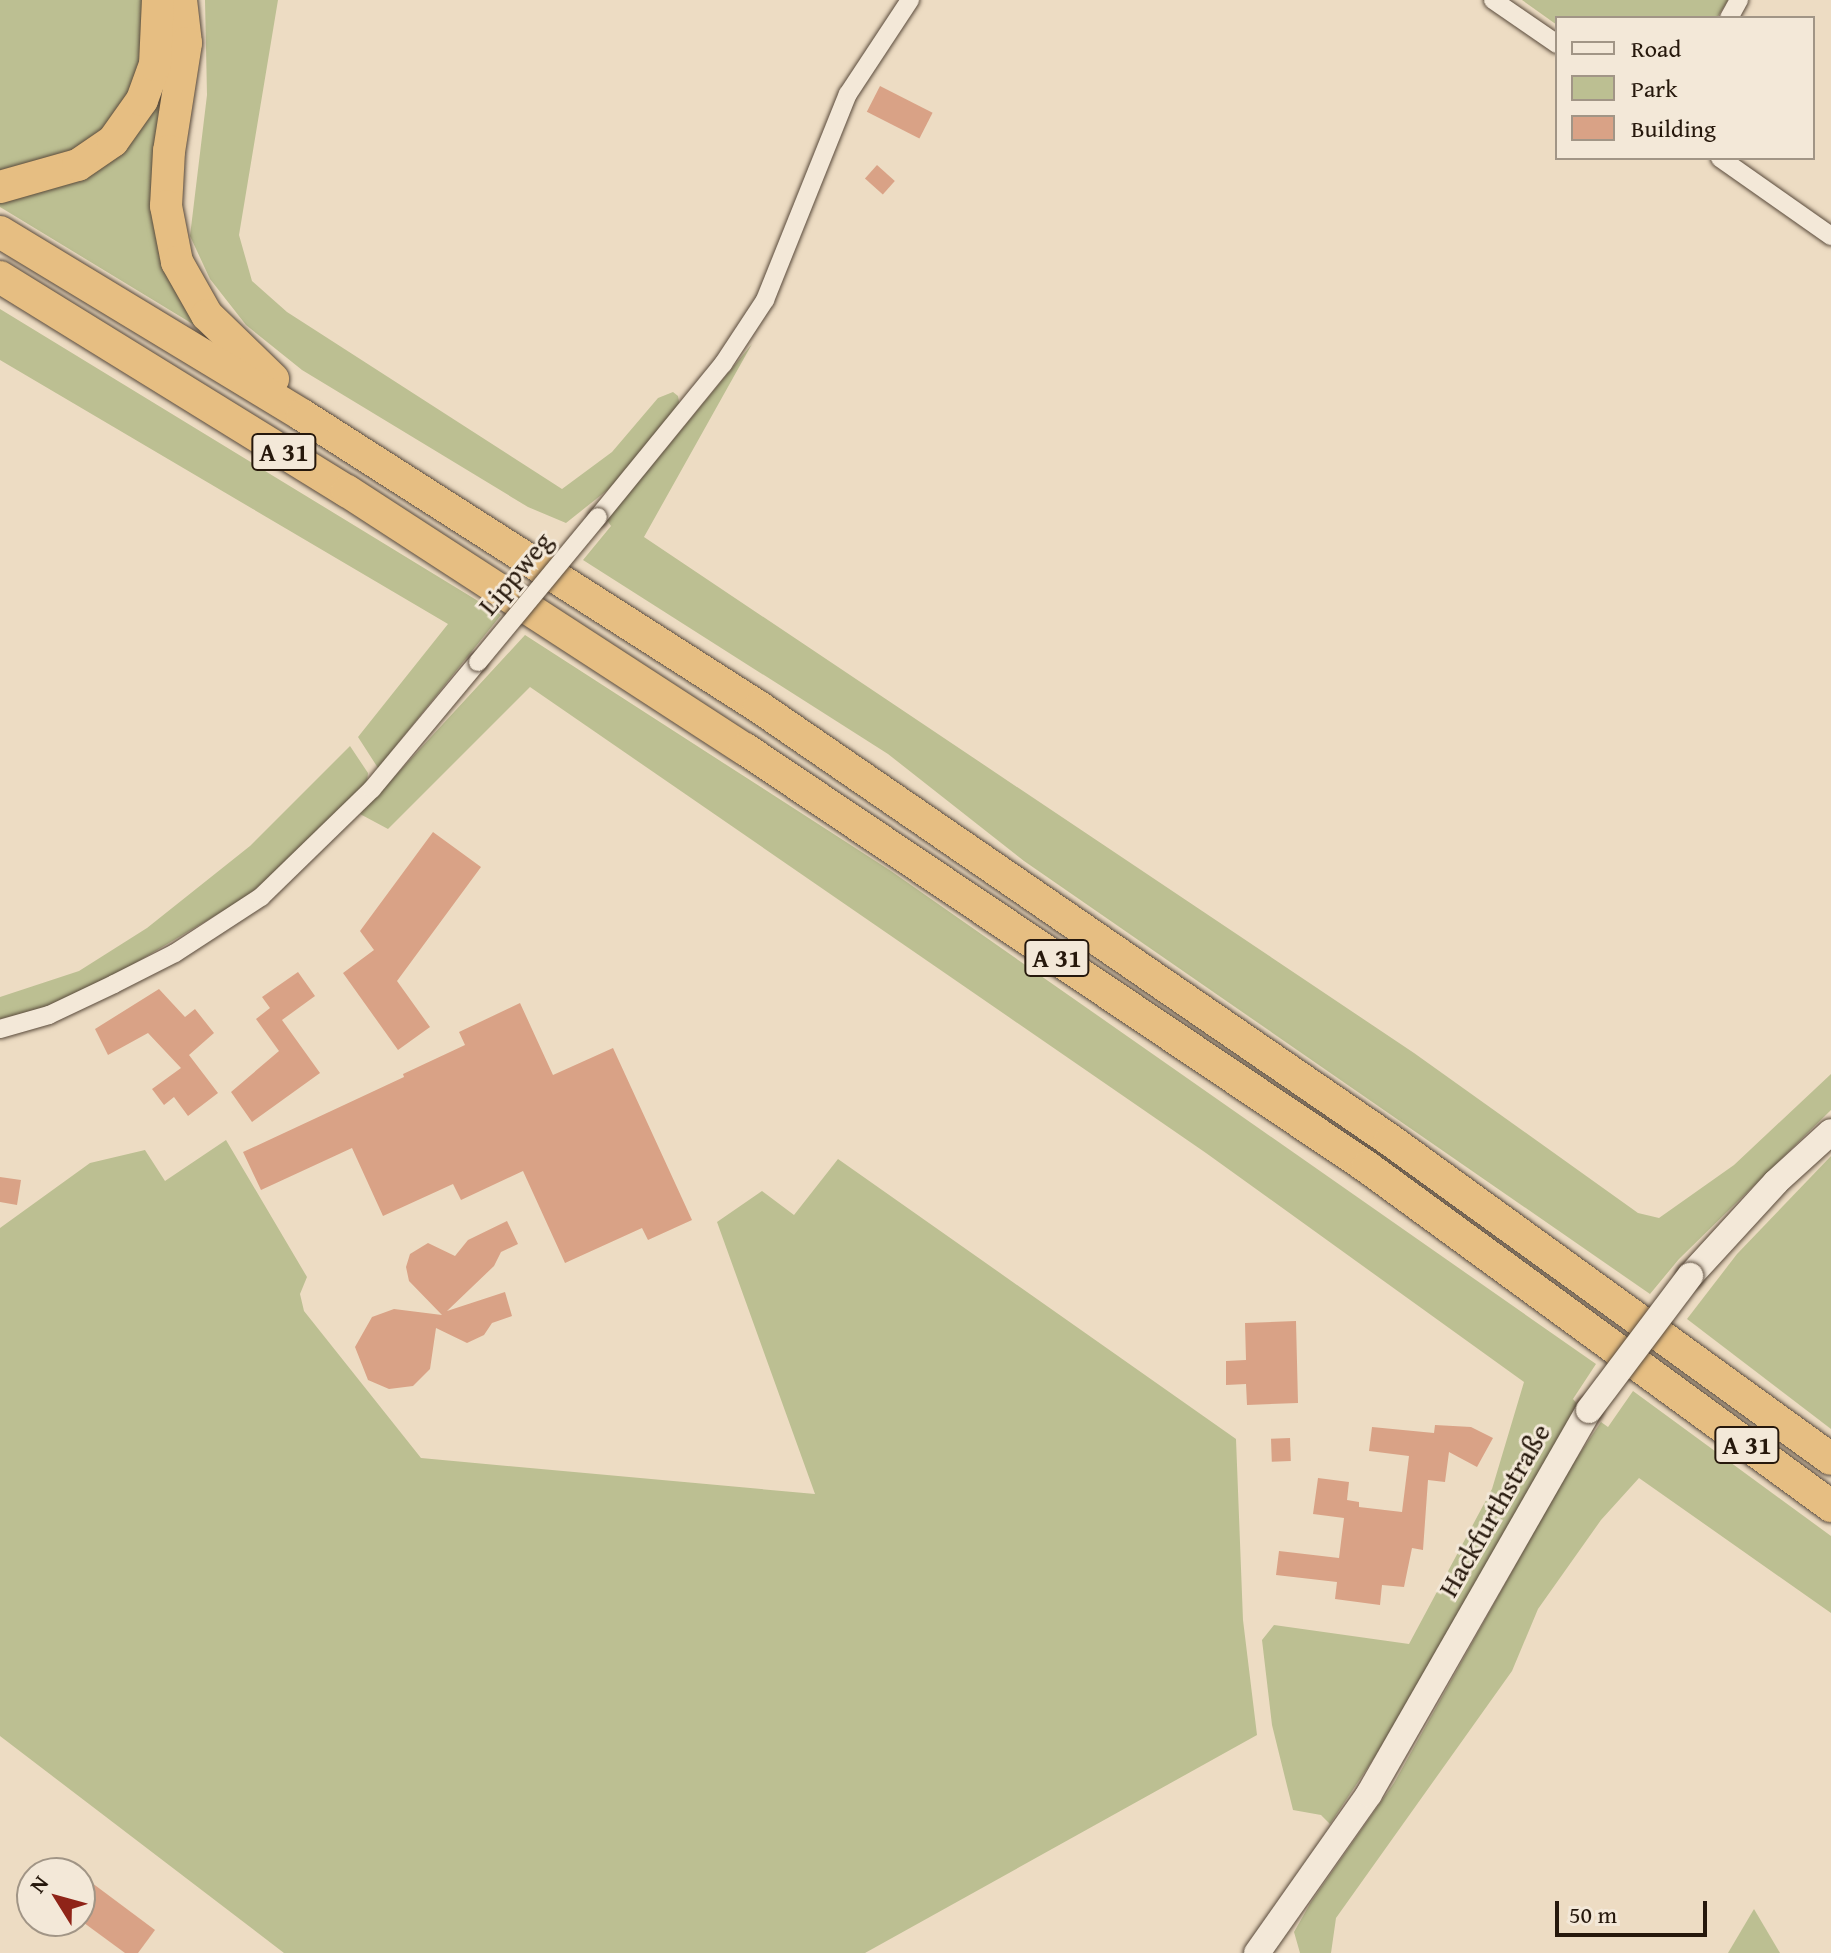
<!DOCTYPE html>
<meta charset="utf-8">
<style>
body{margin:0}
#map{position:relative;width:1831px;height:1953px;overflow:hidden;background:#eddcc3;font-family:"Gentium Book Plus",serif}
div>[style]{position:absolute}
.green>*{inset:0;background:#bcbf92}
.building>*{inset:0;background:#d9a286;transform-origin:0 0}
.roads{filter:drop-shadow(0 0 2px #58493a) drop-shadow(0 0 2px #58493a)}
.street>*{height:18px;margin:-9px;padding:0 9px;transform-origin:9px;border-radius:9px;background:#f3e8d8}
.secondary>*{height:26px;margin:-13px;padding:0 13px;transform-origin:13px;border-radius:13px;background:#f3e8d8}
.highway>*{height:32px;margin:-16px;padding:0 16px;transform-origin:16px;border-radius:16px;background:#e6be82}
.bridges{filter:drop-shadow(0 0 2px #58493a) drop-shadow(0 0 2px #58493a)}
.street-bridge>*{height:18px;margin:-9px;padding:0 9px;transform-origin:9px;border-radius:9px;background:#f3e8d8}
.secondary-bridge>*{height:26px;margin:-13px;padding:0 13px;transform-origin:13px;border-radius:13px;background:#f3e8d8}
span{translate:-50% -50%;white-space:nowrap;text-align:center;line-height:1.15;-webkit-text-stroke:6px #f3e8d8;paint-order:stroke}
.shield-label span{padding:2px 6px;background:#f3e8d8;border:2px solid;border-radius:6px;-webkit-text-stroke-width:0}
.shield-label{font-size:26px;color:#26180c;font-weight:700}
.street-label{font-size:28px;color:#26180c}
.legend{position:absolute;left:1555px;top:16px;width:260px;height:144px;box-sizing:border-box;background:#f3e8d8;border:2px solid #a19586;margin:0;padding:10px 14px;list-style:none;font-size:24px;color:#26180c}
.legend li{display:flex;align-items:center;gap:16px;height:40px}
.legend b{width:40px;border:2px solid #a19586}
.north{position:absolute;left:16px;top:1857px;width:80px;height:80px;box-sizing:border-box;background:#f3e8d8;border:2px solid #a19586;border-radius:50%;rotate:307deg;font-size:22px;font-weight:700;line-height:32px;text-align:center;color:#26180c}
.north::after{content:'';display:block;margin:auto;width:28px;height:36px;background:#8f2418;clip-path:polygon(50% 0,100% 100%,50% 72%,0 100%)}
.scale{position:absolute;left:1555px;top:1901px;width:152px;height:36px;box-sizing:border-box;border:4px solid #26180c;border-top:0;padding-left:10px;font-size:24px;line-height:28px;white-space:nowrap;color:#26180c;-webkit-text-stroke:6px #f3e8d8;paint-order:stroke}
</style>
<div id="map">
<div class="green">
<div style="clip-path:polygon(0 0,150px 0,150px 35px,127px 107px,81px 152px,0 177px)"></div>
<div style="clip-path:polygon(205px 0,278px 0,239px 235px,252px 281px,287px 312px,562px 489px,612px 452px,658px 398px,673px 392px,678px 396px,680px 407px,610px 488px,566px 523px,528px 507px,302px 370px,246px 325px,210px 279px,190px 236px,207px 95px)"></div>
<div style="clip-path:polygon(1522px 0,1728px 0,1717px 18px,1557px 18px,1557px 25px)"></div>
<div style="clip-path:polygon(163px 63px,160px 151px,196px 326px,0 207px,0 193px,63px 181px)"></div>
<div style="clip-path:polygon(0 309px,501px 615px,378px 768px,358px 737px,448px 624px,0 360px)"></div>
<div style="clip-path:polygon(752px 344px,644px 537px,1414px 1053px,1638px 1213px,1659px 1218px,1734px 1165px,1831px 1074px,1831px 1110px,1679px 1259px,1650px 1294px,1024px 861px,888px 754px,583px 560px,611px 526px,607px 520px)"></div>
<div style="clip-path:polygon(525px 635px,891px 871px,1596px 1364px,1573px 1399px,1579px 1406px,1376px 1755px,1330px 1824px,1321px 1815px,1293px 1810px,1272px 1725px,1262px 1640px,1274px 1625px,1409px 1644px,1492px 1489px,1524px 1382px,1206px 1153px,530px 687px,388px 829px,360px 814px)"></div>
<div style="clip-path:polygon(350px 746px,368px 773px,367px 782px,281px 868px,243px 899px,105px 981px,40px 1009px,0 1019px,0 997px,79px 971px,147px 928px,250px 846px)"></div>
<div style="clip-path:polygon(226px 1140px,307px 1277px,300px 1294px,304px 1311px,421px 1458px,815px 1494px,717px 1222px,762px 1191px,794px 1215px,838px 1159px,1236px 1439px,1243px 1620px,1257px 1735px,865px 1953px,284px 1953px,0 1736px,0 1228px,90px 1163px,145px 1150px,165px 1181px)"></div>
<div style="clip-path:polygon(1831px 1156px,1831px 1429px,1687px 1319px,1737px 1254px)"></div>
<div style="clip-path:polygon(1633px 1391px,1831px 1536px,1831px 1613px,1639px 1478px,1601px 1520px,1538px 1609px,1512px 1671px,1336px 1918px,1331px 1953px,1300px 1953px,1294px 1932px,1311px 1902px,1394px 1783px,1568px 1471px,1601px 1422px,1608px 1427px)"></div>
<div style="clip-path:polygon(1754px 1909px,1780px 1953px,1728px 1953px)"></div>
</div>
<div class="building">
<div style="left:880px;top:86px;width:59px;height:29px;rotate:27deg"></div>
<div style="left:877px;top:165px;width:24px;height:18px;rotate:42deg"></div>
<div style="clip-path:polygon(433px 832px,481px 867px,397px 981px,430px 1027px,398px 1050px,343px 973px,374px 950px,360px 931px)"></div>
<div style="clip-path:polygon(298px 972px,315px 996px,282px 1020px,320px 1073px,252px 1122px,231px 1092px,279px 1051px,256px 1019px,270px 1008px,262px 997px)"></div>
<div style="clip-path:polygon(159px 989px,185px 1017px,195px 1009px,214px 1033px,189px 1055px,218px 1093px,188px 1116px,174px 1097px,164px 1105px,152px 1089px,181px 1068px,148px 1033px,108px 1055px,95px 1029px)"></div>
<div style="clip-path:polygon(520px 1003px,553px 1075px,613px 1048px,692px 1220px,648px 1240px,642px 1228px,565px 1263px,523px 1171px,461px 1200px,453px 1184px,383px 1216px,352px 1148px,261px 1190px,243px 1152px,404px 1077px,403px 1074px,465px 1045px,459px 1032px)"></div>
<div style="clip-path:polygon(0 1177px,21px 1180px,17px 1205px,0 1202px)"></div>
<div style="clip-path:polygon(507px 1221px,518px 1244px,501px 1252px,494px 1266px,447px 1311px,505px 1292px,512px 1316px,492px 1323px,484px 1335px,467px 1343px,436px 1328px,430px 1369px,413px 1386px,389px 1389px,368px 1380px,355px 1347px,372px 1317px,394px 1309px,442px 1315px,409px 1281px,406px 1267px,410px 1254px,428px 1243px,455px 1256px,468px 1240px)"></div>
<div style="clip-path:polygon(1296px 1321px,1298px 1403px,1247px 1405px,1246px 1384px,1226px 1385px,1226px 1361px,1246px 1360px,1245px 1323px)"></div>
<div style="clip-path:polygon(1435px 1425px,1471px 1427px,1493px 1438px,1477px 1467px,1449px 1452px,1445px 1482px,1428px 1480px,1423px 1550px,1412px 1548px,1404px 1587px,1382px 1585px,1380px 1605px,1335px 1599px,1337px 1582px,1276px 1575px,1279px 1551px,1339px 1558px,1344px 1518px,1313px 1514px,1318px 1478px,1349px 1482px,1347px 1500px,1359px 1502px,1359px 1507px,1402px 1512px,1409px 1456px,1369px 1451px,1372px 1427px,1434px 1433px)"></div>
<div style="left:1290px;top:1438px;width:23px;height:19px;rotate:88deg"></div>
<div style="clip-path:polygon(80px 1874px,155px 1930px,138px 1953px,125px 1953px,80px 1920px)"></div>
</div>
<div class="roads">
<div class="street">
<div style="left:1493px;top:0;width:78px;rotate:34.5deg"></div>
<div style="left:1729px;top:18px;width:21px;rotate:-61deg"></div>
<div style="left:1720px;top:158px;width:136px;rotate:35.1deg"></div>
<div style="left:598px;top:517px;width:198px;rotate:-50.8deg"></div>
<div style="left:723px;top:364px;width:77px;rotate:-56.7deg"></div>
<div style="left:765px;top:300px;width:222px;rotate:-68.1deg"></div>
<div style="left:848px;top:94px;width:113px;rotate:-56.6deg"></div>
<div style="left:0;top:1029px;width:51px;rotate:-15.9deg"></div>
<div style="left:49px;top:1015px;width:72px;rotate:-25.5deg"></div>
<div style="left:114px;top:984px;width:68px;rotate:-26.9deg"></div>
<div style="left:175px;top:953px;width:103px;rotate:-33.1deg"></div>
<div style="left:261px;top:897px;width:155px;rotate:-44.2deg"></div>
<div style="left:372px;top:789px;width:165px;rotate:-50.2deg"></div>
</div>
<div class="secondary">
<div style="left:1690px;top:1276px;width:127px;rotate:-47.5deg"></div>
<div style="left:1776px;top:1182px;width:74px;rotate:-42.3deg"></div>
<div style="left:1257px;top:1953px;width:194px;rotate:-54.8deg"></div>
<div style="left:1369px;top:1794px;width:443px;rotate:-60.2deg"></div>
</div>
<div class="highway">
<div style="left:181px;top:0;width:43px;rotate:83.4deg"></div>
<div style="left:186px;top:43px;width:109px;rotate:98.9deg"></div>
<div style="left:169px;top:151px;width:55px;rotate:93.1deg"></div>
<div style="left:166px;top:206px;width:57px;rotate:78.9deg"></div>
<div style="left:177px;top:262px;width:61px;rotate:60.5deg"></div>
<div style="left:207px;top:315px;width:92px;rotate:44.1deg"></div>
<div style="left:0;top:187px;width:81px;rotate:-15.8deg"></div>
<div style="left:78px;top:165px;width:42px;rotate:-34.4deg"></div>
<div style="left:113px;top:141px;width:50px;rotate:-54.7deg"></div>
<div style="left:142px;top:100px;width:37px;rotate:-70deg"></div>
<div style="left:155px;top:65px;width:65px;rotate:-87.4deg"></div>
<div style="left:0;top:232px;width:353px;rotate:31.2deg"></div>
<div style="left:302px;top:415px;width:542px;rotate:32.58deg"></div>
<div style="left:759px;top:707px;width:765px;rotate:34.46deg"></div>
<div style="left:1390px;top:1140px;width:544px;rotate:35.88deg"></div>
<div style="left:0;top:277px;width:408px;rotate:31.7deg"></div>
<div style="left:347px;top:491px;width:474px;rotate:33deg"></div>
<div style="left:745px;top:749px;width:749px;rotate:33.9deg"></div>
<div style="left:1367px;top:1167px;width:575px;rotate:36.15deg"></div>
</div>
</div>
<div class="bridges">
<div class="street-bridge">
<div style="left:478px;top:662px;width:188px;rotate:-50.4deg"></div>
</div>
<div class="secondary-bridge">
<div style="left:1589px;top:1410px;width:168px;rotate:-53deg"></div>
</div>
</div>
<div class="shield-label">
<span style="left:284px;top:452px">A 31</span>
<span style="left:1057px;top:958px">A 31</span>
<span style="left:1747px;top:1445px">A 31</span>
</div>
<div class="street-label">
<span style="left:515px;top:573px;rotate:-50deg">Lippweg</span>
<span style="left:1494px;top:1510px;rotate:-60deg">Hackfurthstraße</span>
</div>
<ul class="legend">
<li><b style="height:10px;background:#f3e8d8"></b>Road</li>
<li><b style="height:22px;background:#bcbf92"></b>Park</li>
<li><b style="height:22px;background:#d9a286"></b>Building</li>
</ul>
<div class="north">N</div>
<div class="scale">50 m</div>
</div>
